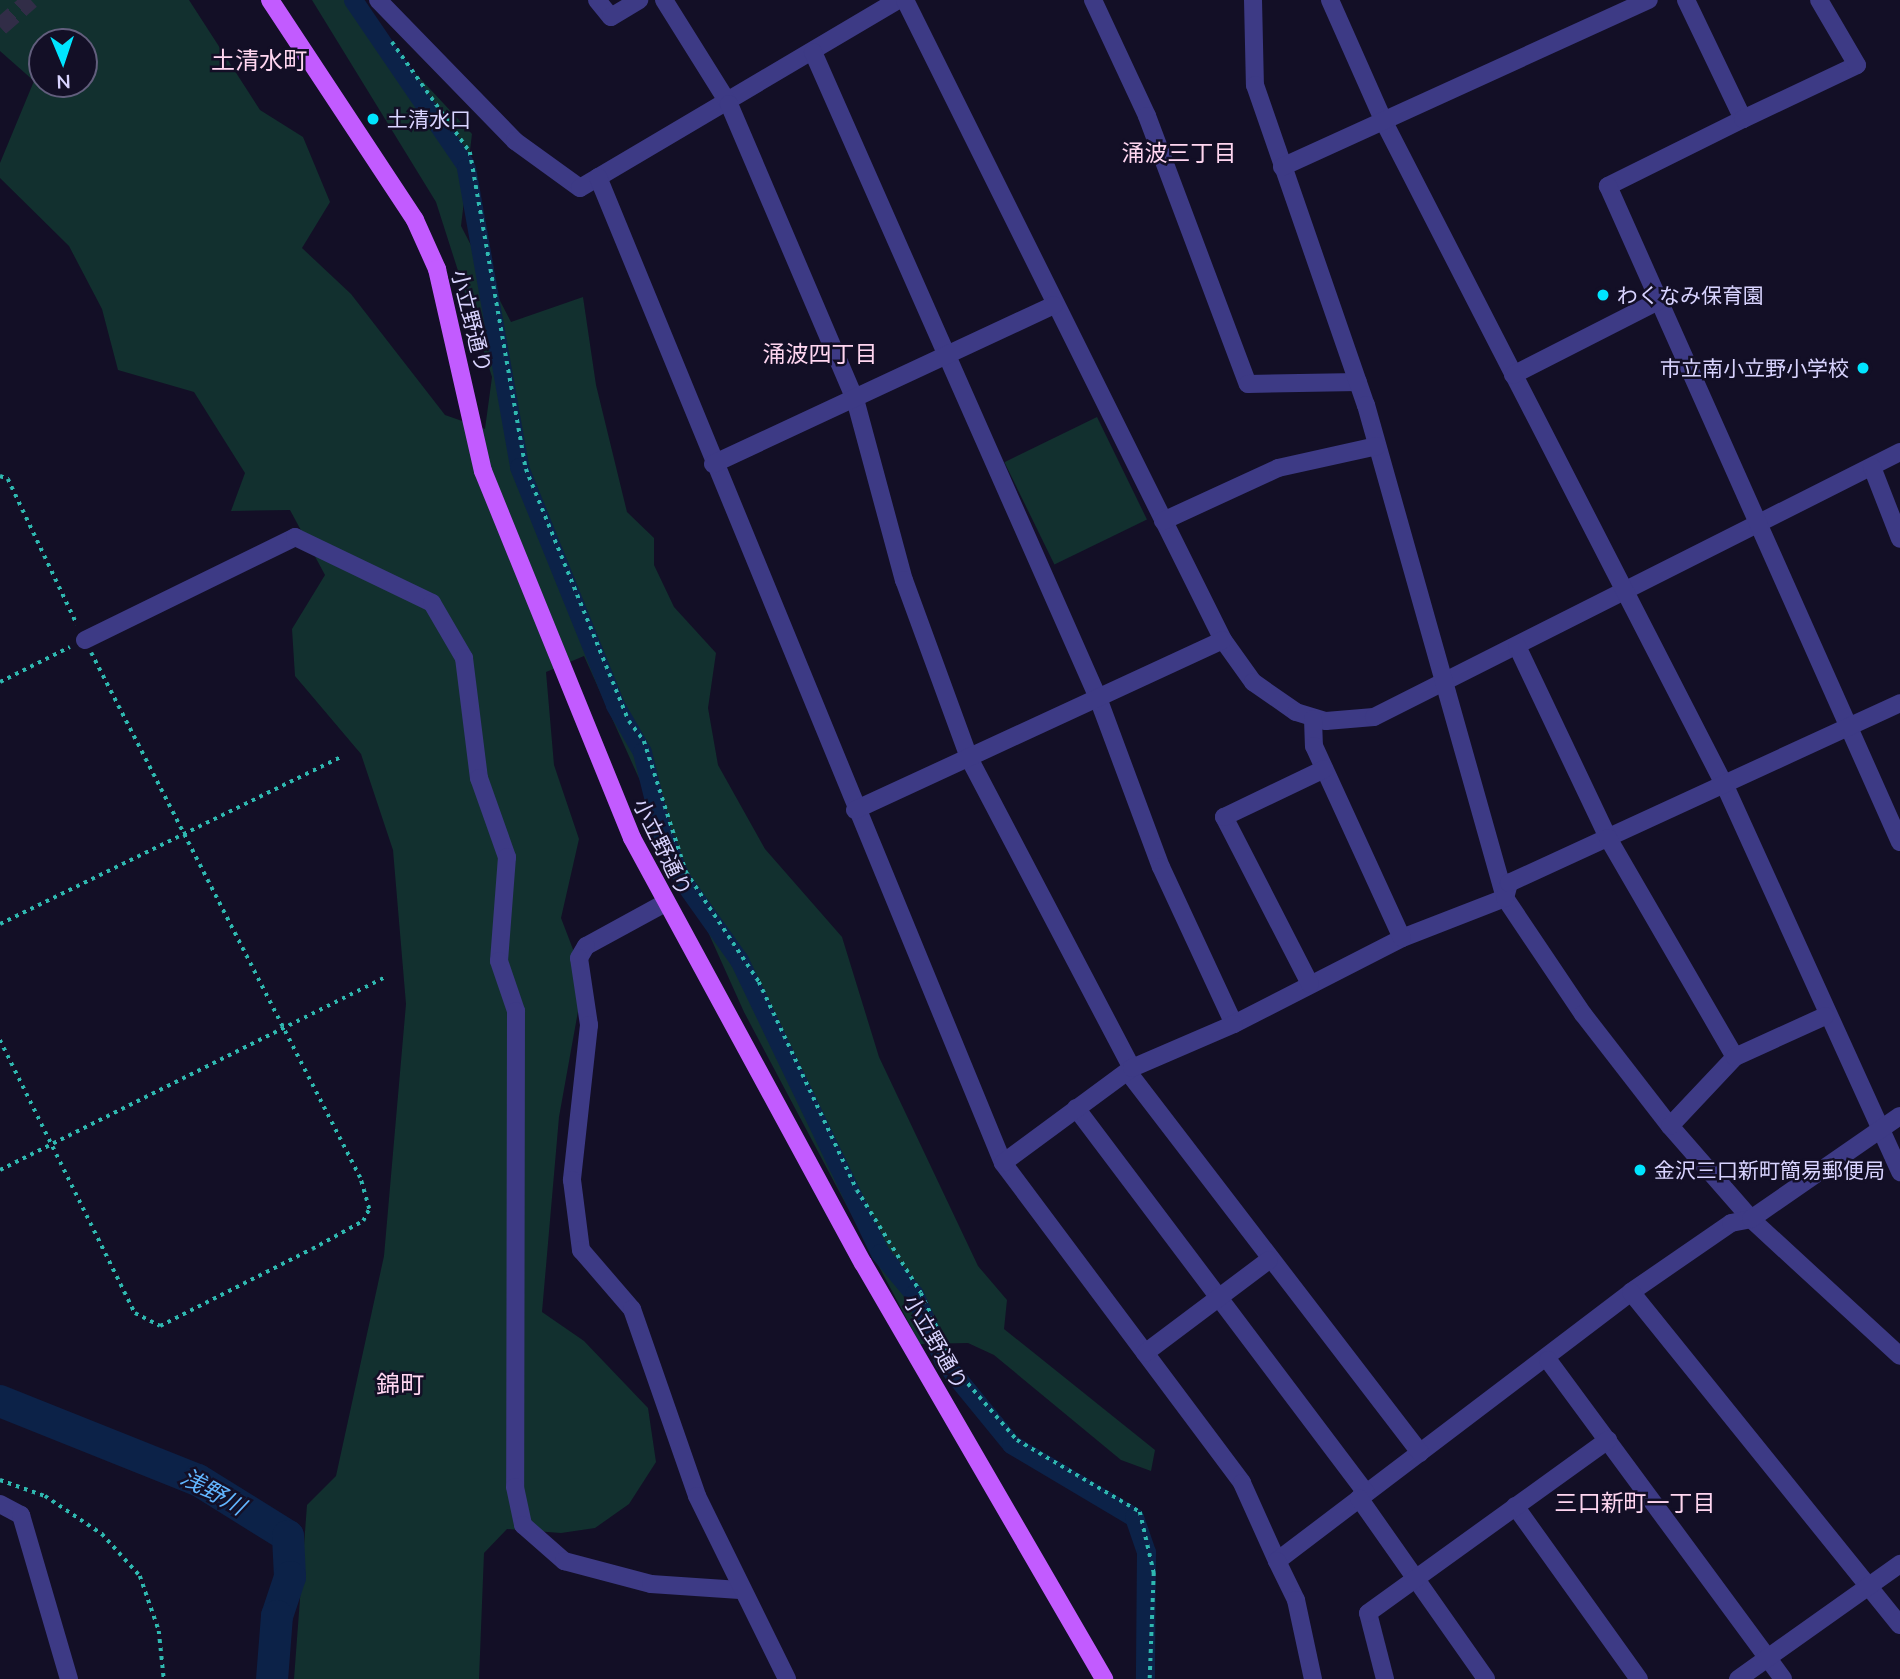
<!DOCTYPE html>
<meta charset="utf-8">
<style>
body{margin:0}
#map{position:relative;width:1900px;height:1679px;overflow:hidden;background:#130f26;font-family:Mulish,"Noto Sans JP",sans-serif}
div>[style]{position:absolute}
.green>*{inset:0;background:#12302f;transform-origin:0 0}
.canal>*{height:19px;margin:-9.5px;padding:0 9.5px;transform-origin:9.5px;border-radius:9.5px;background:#0c2248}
.river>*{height:32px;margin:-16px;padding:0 16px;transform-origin:16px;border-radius:16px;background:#0c2248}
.major-tunnel>*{height:18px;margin-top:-9px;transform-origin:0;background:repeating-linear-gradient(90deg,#312d47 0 18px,transparent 0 27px)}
.path>*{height:3.5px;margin-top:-1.75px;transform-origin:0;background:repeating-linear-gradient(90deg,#2fb8b0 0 3.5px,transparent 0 8.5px)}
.minor>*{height:18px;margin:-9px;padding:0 9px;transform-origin:9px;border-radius:9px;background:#3d3a85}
.major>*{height:18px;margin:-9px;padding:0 9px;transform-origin:9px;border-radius:9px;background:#c25bff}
.dots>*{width:19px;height:19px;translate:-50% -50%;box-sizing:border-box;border:4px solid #130f26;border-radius:50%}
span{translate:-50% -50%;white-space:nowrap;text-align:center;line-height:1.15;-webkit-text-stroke:5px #130f26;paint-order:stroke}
.poi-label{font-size:21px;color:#d9d4ff}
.left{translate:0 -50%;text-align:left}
.right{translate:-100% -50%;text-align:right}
.street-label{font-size:21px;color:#d9d4ff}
.neighbourhood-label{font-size:23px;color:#ffd6f0}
.water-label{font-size:23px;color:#62b6ff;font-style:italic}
.quarter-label{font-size:24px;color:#ffd6f0}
.north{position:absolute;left:28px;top:28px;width:70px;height:70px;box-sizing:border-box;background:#130f26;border:2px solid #625e7d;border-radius:50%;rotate:178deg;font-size:19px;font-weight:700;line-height:28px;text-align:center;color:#d9d4ff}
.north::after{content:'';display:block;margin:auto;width:24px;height:32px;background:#00e5ff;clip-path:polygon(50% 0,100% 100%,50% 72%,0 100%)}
</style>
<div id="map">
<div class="green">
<div style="clip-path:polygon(evenodd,0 0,189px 0,260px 110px,303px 137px,330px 202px,302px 248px,351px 294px,445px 415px,485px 429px,492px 377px,436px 202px,312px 0,347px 0,472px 134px,461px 226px,511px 322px,583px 297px,596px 385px,627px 512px,654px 538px,654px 565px,674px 607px,716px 653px,708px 708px,718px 765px,765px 849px,842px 937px,879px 1057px,978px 1266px,1007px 1300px,1004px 1329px,1155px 1450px,1151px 1471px,1121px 1460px,994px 1355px,968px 1343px,920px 1344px,744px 1012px,584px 656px,546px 672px,554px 765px,579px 839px,561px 918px,584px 978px,559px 1117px,542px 1312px,584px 1341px,648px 1408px,656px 1462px,629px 1504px,595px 1528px,561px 1533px,507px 1529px,484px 1553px,479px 1679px,294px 1679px,307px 1505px,336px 1476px,384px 1256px,406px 1004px,393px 850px,361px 754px,295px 676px,292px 629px,325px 575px,290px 510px,231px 511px,245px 473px,194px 392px,118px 370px,102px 309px,69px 246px,0 178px,0 163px,34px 81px,0 51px,0 0,42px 42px,84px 42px,84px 84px,42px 84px,42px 42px)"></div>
<div style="left:1097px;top:417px;width:114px;height:103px;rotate:64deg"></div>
</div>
<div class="canal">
<div style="left:353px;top:0;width:197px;rotate:55.7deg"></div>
<div style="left:466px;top:168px;width:304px;rotate:79.9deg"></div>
<div style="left:519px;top:467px;width:257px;rotate:68deg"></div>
<div style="left:615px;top:705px;width:54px;rotate:60.1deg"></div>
<div style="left:642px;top:752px;width:88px;rotate:76.1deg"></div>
<div style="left:665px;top:839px;width:41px;rotate:68.5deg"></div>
<div style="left:680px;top:877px;width:102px;rotate:54.6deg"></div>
<div style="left:739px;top:960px;width:325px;rotate:64.3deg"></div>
<div style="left:880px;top:1253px;width:53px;rotate:50.3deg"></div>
<div style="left:914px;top:1294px;width:74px;rotate:66.2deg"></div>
<div style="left:944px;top:1362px;width:106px;rotate:50.7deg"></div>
<div style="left:1011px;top:1444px;width:143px;rotate:30.7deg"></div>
<div style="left:1134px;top:1517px;width:37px;rotate:71deg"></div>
<div style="left:1146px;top:1552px;width:127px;rotate:90.5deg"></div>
</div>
<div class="river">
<div style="left:0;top:1401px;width:213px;rotate:21.8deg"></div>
<div style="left:198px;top:1480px;width:106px;rotate:31.9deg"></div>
<div style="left:288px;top:1536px;width:41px;rotate:87.2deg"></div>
<div style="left:290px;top:1577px;width:41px;rotate:108.4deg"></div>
<div style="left:277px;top:1616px;width:63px;rotate:94.5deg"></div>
</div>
<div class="major-tunnel">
<div style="left:0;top:27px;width:41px;rotate:-41.1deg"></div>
</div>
<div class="path">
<div style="left:392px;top:42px;width:135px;rotate:54.7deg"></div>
<div style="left:470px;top:152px;width:322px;rotate:80deg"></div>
<div style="left:526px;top:469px;width:272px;rotate:67.8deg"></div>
<div style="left:629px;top:721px;width:25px;rotate:53deg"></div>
<div style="left:644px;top:741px;width:138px;rotate:72.2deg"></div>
<div style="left:686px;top:872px;width:132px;rotate:56.4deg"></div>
<div style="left:759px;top:982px;width:230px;rotate:64.8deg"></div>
<div style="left:857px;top:1190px;width:121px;rotate:58.1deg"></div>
<div style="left:921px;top:1293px;width:86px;rotate:65.2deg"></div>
<div style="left:957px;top:1371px;width:91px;rotate:49deg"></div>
<div style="left:1017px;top:1440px;width:143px;rotate:30.3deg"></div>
<div style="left:1140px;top:1512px;width:63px;rotate:77.1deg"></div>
<div style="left:1154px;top:1573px;width:106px;rotate:92.2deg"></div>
<div style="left:0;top:476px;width:9px;rotate:21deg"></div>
<div style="left:8px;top:479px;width:161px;rotate:64.6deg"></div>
<div style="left:0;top:682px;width:78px;rotate:-26.6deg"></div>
<div style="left:0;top:924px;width:380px;rotate:-26.1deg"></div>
<div style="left:0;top:1040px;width:305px;rotate:63.7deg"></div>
<div style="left:135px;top:1313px;width:28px;rotate:27deg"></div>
<div style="left:160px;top:1326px;width:170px;rotate:-26.9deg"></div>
<div style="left:312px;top:1249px;width:58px;rotate:-28.8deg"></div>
<div style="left:363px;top:1221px;width:13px;rotate:-63deg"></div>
<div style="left:369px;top:1209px;width:32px;rotate:-106deg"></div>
<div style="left:360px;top:1178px;width:590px;rotate:-117.13deg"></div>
<div style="left:0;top:1170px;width:431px;rotate:-26.6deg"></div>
<div style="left:0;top:1480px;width:48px;rotate:19.6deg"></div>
<div style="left:45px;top:1496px;width:69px;rotate:33.7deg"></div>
<div style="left:102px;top:1534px;width:57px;rotate:47.9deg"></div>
<div style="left:140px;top:1576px;width:58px;rotate:70.9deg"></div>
<div style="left:159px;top:1631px;width:48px;rotate:84.1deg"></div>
</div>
<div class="minor">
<div style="left:378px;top:0;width:197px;rotate:45.8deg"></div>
<div style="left:515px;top:141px;width:80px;rotate:35.9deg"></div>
<div style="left:580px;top:188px;width:369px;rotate:-30.6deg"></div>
<div style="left:597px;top:0;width:22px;rotate:51deg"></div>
<div style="left:611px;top:17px;width:33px;rotate:-31deg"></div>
<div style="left:664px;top:0;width:123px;rotate:58deg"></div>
<div style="left:729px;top:104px;width:321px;rotate:66.9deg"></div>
<div style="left:855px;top:399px;width:188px;rotate:74.9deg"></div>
<div style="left:904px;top:580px;width:189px;rotate:69.9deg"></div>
<div style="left:969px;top:758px;width:350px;rotate:62.3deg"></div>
<div style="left:905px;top:0;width:715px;rotate:63.58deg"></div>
<div style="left:1223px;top:640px;width:52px;rotate:54.5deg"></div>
<div style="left:1253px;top:682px;width:52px;rotate:34.9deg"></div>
<div style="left:1296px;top:712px;width:31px;rotate:17deg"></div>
<div style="left:1326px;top:721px;width:48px;rotate:-4.8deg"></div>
<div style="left:1374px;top:717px;width:589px;rotate:-26.74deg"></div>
<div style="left:1093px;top:0;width:128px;rotate:65deg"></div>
<div style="left:1147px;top:116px;width:286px;rotate:69.4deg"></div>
<div style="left:1248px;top:384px;width:110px;rotate:-1deg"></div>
<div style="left:1253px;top:0;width:85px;rotate:88.7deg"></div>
<div style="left:1255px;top:85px;width:339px;rotate:70.9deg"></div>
<div style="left:1366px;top:405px;width:512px;rotate:74.25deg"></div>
<div style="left:1505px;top:898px;width:140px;rotate:56.1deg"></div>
<div style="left:1583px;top:1014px;width:142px;rotate:52.2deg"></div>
<div style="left:1670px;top:1126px;width:123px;rotate:48.9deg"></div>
<div style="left:1751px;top:1219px;width:202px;rotate:42.6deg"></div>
<div style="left:1330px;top:0;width:133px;rotate:66.1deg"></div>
<div style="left:1384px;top:122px;width:749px;rotate:62.82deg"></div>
<div style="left:1726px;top:788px;width:422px;rotate:65.6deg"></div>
<div style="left:1686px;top:0;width:132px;rotate:64.4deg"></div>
<div style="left:1743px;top:119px;width:151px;rotate:153.6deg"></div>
<div style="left:1608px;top:186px;width:718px;rotate:66.01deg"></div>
<div style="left:813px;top:52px;width:706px;rotate:66.19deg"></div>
<div style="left:1098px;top:698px;width:180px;rotate:69.6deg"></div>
<div style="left:1161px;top:867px;width:173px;rotate:65.1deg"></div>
<div style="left:1234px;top:1024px;width:189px;rotate:-27.1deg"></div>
<div style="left:1402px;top:938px;width:110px;rotate:-21.2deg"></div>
<div style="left:1505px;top:898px;width:16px;rotate:-75deg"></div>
<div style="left:1509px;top:883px;width:430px;rotate:-24.7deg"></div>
<div style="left:1743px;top:119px;width:126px;rotate:-25.3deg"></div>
<div style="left:1857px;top:65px;width:75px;rotate:-120.3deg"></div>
<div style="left:1282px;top:167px;width:403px;rotate:-24.5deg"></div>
<div style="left:598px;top:177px;width:1066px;rotate:67.67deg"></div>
<div style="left:1003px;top:1163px;width:399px;rotate:53.2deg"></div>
<div style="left:1242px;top:1483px;width:85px;rotate:65.8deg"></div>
<div style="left:1277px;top:1561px;width:445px;rotate:-37.2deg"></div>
<div style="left:1631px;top:1292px;width:121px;rotate:-34.6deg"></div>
<div style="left:1731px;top:1223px;width:20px;rotate:-11deg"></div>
<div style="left:1751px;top:1219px;width:181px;rotate:-34.7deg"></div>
<div style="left:1513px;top:375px;width:163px;rotate:-27deg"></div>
<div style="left:713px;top:464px;width:376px;rotate:-25deg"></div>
<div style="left:1872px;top:467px;width:77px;rotate:68.7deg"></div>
<div style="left:1163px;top:521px;width:127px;rotate:-24.7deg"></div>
<div style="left:1278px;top:468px;width:101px;rotate:-12.5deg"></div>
<div style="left:85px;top:640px;width:234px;rotate:-26.1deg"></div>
<div style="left:295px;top:537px;width:152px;rotate:25.7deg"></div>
<div style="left:432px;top:603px;width:64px;rotate:59.8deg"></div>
<div style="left:464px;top:658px;width:121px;rotate:82.9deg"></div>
<div style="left:479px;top:778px;width:84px;rotate:70.5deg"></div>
<div style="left:507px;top:857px;width:104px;rotate:94.4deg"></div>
<div style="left:499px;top:961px;width:53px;rotate:71.2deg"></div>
<div style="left:516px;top:1011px;width:476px;rotate:90.1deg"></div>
<div style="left:515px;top:1487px;width:39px;rotate:78deg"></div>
<div style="left:523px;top:1525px;width:55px;rotate:41.3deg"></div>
<div style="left:564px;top:1561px;width:90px;rotate:14.8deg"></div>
<div style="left:651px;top:1584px;width:89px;rotate:3.9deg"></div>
<div style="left:1517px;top:646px;width:212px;rotate:64.6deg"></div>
<div style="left:1608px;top:838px;width:253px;rotate:59.9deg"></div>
<div style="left:1313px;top:719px;width:27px;rotate:88deg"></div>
<div style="left:1314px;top:746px;width:211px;rotate:65.4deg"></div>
<div style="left:855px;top:810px;width:405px;rotate:-24.8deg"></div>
<div style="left:665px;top:903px;width:90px;rotate:151.4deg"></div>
<div style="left:586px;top:946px;width:14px;rotate:120deg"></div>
<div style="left:579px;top:958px;width:68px;rotate:81.5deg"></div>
<div style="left:589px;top:1025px;width:156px;rotate:96.3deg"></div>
<div style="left:572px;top:1180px;width:71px;rotate:82.7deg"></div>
<div style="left:581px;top:1250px;width:78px;rotate:49.2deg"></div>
<div style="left:632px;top:1309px;width:198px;rotate:70.8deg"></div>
<div style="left:697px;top:1496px;width:204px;rotate:63.8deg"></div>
<div style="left:1310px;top:984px;width:188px;rotate:-117.2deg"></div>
<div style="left:1224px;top:817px;width:111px;rotate:-25.6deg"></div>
<div style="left:1128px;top:1072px;width:480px;rotate:52.5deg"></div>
<div style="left:1076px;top:1108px;width:482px;rotate:53deg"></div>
<div style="left:1670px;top:1126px;width:95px;rotate:-46.7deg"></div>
<div style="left:1735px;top:1057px;width:99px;rotate:-24.5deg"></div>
<div style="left:1003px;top:1163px;width:160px;rotate:-36.4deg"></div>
<div style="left:1132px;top:1068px;width:111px;rotate:-23.3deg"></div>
<div style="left:1631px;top:1292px;width:428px;rotate:51.1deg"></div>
<div style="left:1145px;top:1353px;width:155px;rotate:-36.9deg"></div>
<div style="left:1548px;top:1360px;width:396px;rotate:53.6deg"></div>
<div style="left:1359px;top:1498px;width:221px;rotate:54.9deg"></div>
<div style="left:0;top:1504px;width:24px;rotate:28deg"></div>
<div style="left:21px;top:1515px;width:171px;rotate:73.7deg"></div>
<div style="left:1515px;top:1506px;width:213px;rotate:54.4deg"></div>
<div style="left:1277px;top:1561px;width:43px;rotate:64deg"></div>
<div style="left:1296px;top:1600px;width:81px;rotate:77.9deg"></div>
<div style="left:1385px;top:1679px;width:68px;rotate:-104.4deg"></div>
<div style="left:1368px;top:1613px;width:296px;rotate:-35.8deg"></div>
<div style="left:1738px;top:1679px;width:199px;rotate:-35.4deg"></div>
</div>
<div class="major">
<div style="left:270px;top:0;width:263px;rotate:56.6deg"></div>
<div style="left:415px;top:220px;width:54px;rotate:65.8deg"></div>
<div style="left:437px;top:269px;width:207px;rotate:77.2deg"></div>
<div style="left:483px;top:471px;width:396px;rotate:67.9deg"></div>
<div style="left:632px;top:838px;width:484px;rotate:61.5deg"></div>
<div style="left:863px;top:1263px;width:481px;rotate:59.9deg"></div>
</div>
<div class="dots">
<div style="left:373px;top:119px;background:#00e5ff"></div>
<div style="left:1603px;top:295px;background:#00e5ff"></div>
<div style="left:1863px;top:368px;background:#00e5ff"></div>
<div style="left:1640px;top:1170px;background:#00e5ff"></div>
</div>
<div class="poi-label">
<span class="left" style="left:387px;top:119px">土清水口</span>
<span class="left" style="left:1617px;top:295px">わくなみ保育園</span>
<span class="right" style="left:1849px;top:368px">市立南小立野小学校</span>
<span class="left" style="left:1654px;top:1170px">金沢三口新町簡易郵便局</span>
</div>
<div class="street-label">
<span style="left:472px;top:321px;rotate:76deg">小立野通り</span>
<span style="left:663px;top:847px;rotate:64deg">小立野通り</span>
<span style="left:936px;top:1342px;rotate:60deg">小立野通り</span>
</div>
<div class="neighbourhood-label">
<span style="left:1179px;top:153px">涌波三丁目</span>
<span style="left:820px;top:354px">涌波四丁目</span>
<span style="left:1635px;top:1503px">三口新町一丁目</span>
</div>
<div class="water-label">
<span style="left:213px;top:1492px;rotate:29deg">浅野川</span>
</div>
<div class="quarter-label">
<span style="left:259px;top:61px">土清水町</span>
<span style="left:400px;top:1385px">錦町</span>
</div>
<div class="north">N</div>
</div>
